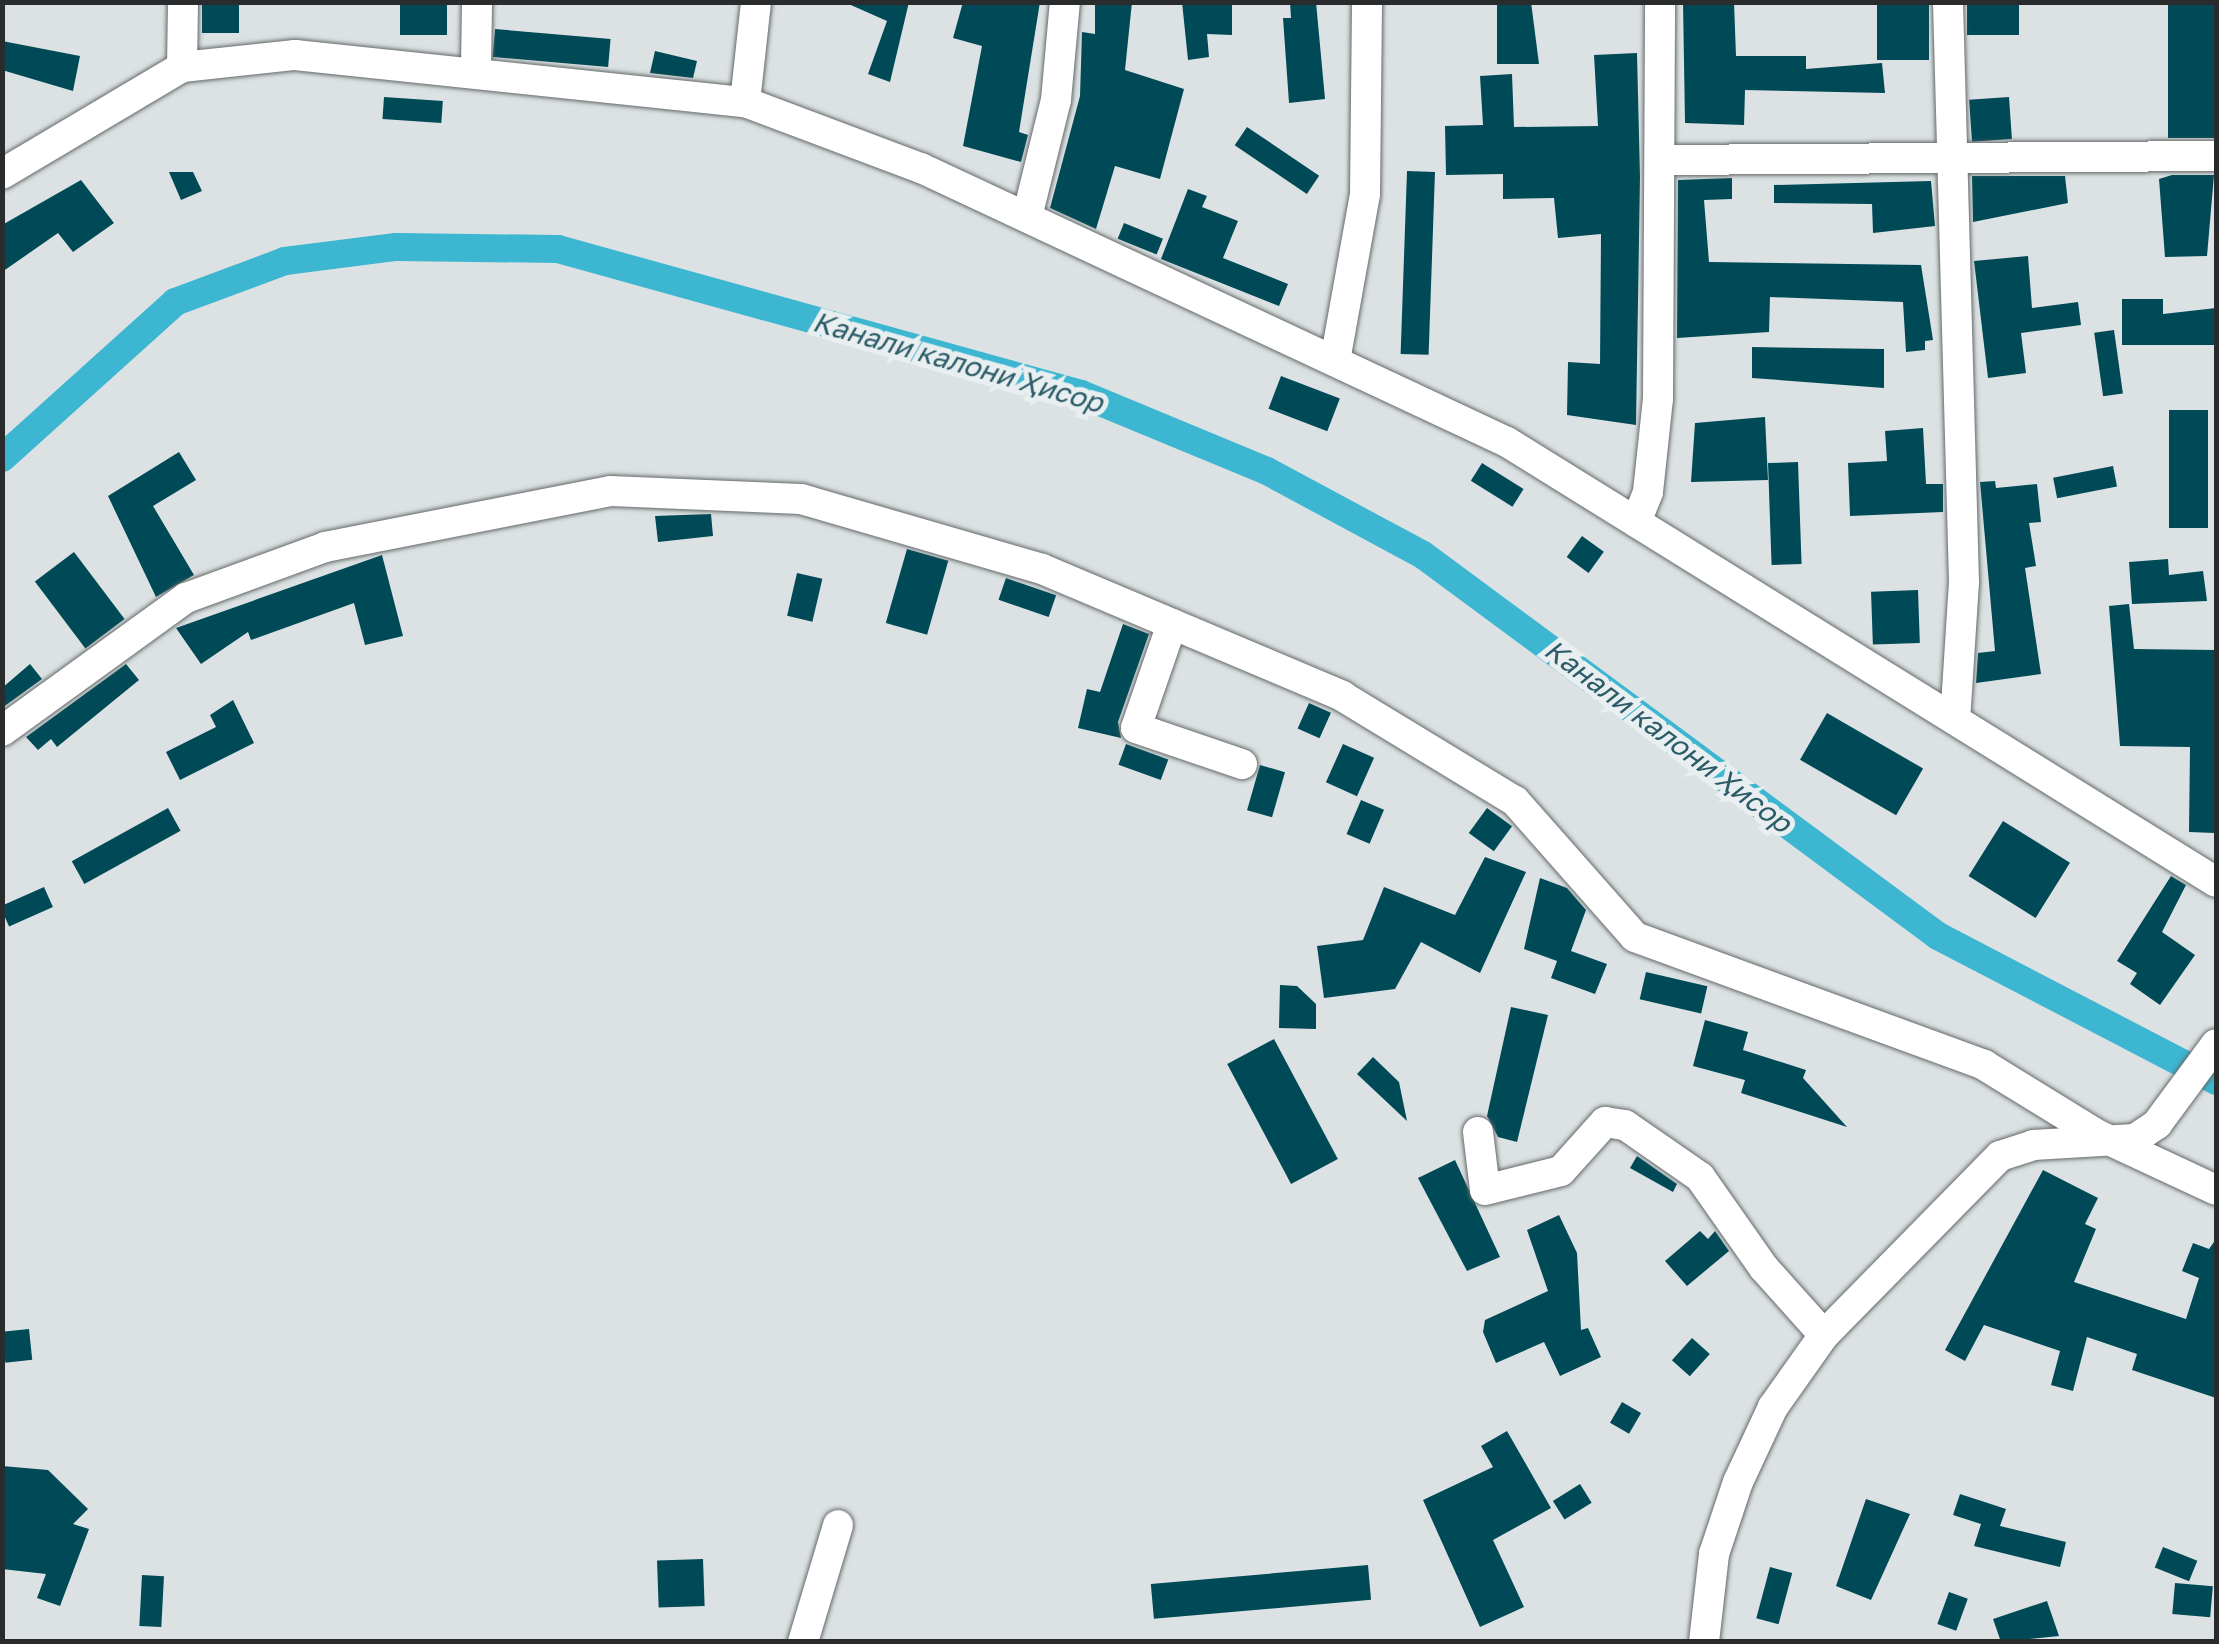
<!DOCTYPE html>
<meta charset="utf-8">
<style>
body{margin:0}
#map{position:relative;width:2219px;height:1644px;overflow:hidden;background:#dce2e3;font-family:"Golos Text",sans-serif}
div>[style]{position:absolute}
.canal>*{height:28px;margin:-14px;padding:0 14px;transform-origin:14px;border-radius:14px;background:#3cb6d1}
.building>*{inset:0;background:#004a57;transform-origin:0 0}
.roads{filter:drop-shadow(0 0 2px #64696a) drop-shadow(0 0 2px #64696a)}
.minor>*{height:30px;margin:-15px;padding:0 15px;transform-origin:15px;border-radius:15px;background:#fff}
span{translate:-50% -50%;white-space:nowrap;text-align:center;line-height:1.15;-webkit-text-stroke:10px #e9eff0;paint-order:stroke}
.water-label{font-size:28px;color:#2b5c68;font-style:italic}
.frame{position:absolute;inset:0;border:5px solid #292b2c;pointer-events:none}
</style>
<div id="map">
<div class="canal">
<div style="left:2px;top:458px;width:233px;rotate:-42deg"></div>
<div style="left:175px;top:302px;width:117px;rotate:-20.4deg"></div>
<div style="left:285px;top:261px;width:112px;rotate:-7.2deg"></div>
<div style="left:396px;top:247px;width:162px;rotate:0.7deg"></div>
<div style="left:558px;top:249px;width:543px;rotate:15.5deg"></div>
<div style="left:1081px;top:394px;width:201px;rotate:22.5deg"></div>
<div style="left:1267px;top:471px;width:177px;rotate:28.3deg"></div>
<div style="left:1423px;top:555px;width:641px;rotate:36.49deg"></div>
<div style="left:1938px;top:936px;width:314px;rotate:27.5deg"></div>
</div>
<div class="building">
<div style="left:202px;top:2px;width:37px;height:31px"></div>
<div style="left:400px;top:2px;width:47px;height:33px"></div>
<div style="clip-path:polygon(844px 2px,909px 2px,890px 82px,868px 74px,887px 21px)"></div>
<div style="clip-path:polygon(963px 2px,1040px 2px,1019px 132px,1028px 135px,1021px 162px,963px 146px,982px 46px,953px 38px)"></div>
<div style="clip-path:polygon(1095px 2px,1132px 2px,1125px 70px,1184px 89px,1160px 179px,1115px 166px,1096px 229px,1050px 208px,1080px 96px,1082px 32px,1095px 34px)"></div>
<div style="clip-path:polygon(1182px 2px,1232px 2px,1232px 35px,1207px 34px,1209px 57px,1188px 60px)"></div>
<div style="clip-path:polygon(1290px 2px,1316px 2px,1325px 99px,1289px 103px,1283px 18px,1291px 18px)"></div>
<div style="clip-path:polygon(1497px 2px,1531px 2px,1539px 64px,1497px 64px)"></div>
<div style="clip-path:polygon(1683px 2px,1734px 2px,1736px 56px,1806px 56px,1806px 69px,1882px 63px,1885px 93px,1745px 90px,1744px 125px,1685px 123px)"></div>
<div style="left:1877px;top:2px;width:52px;height:58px"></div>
<div style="left:1967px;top:2px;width:52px;height:33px"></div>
<div style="left:2168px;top:2px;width:48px;height:136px"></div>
<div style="left:495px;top:29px;width:116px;height:28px;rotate:5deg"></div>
<div style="clip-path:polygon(2px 41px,80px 56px,73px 91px,2px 70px)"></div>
<div style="clip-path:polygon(655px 51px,697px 61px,693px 78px,650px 73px)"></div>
<div style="clip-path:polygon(1637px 53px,1640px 177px,1636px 425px,1567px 415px,1568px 362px,1600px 364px,1601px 234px,1558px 238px,1554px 198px,1503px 199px,1503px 174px,1446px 175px,1445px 126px,1483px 125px,1480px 76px,1512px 74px,1514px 127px,1598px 126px,1594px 55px)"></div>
<div style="left:384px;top:97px;width:59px;height:22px;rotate:4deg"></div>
<div style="left:2009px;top:97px;width:42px;height:40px;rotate:86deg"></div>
<div style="left:1247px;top:127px;width:87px;height:22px;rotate:34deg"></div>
<div style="left:1407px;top:171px;width:28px;height:183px;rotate:2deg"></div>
<div style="clip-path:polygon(169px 172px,193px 172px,202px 191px,181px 200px)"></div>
<div style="clip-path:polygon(2172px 175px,2214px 175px,2207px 256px,2165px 257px,2159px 179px)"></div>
<div style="clip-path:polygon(1972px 176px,2065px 176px,2068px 203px,1973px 222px)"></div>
<div style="clip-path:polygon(1732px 178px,1732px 199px,1704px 200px,1709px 262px,1921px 265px,1933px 340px,1925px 341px,1925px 350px,1906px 352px,1903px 302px,1770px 297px,1769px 332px,1677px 338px,1678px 180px)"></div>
<div style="clip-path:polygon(81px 180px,114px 223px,73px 252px,58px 233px,2px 272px,2px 225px)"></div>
<div style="clip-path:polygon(1931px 181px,1935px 226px,1873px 233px,1872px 204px,1774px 203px,1774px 185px)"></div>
<div style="clip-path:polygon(1188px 189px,1207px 196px,1202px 207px,1238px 221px,1223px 258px,1288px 284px,1279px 306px,1161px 259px)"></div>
<div style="left:1124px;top:223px;width:42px;height:17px;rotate:22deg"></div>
<div style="clip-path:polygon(2028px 256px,2032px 308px,2078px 302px,2081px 325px,2021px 333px,2026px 373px,1988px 378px,1974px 261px)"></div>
<div style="clip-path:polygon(2122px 299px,2163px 299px,2163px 314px,2216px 308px,2216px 345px,2122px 345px)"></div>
<div style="left:2114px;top:330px;width:64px;height:20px;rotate:82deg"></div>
<div style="clip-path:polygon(1752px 347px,1884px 349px,1884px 388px,1752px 378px)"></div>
<div style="left:1281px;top:376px;width:63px;height:35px;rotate:21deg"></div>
<div style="left:2169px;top:410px;width:39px;height:118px"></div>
<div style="clip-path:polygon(1765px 417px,1768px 480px,1691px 482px,1695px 423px)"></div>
<div style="clip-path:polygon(1923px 428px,1926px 484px,1943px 484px,1943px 512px,1850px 516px,1848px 463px,1887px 461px,1885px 431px)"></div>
<div style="clip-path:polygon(179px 452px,196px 480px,153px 506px,194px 575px,156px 597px,108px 496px)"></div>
<div style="left:1798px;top:462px;width:102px;height:30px;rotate:88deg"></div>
<div style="left:1482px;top:463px;width:49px;height:21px;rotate:32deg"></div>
<div style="left:2113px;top:466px;width:21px;height:61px;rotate:79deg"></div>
<div style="clip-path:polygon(1995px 481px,1996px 488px,2037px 484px,2041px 522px,2029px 523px,2036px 566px,2025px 568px,2041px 674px,1976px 683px,1978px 653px,1995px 651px,1980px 482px)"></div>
<div style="clip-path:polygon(711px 514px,713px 536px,658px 542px,655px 516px)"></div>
<div style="left:1582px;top:536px;width:27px;height:26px;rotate:36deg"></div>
<div style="left:907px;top:549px;width:43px;height:77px;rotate:16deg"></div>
<div style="left:74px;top:552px;width:84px;height:49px;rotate:53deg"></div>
<div style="clip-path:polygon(382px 555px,403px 636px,365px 645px,354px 603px,251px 640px,248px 632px,201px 664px,176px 628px)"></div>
<div style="clip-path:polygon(2168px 559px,2169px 575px,2203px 571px,2207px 601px,2132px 604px,2129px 562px)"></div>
<div style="left:797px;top:573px;width:26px;height:44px;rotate:13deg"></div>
<div style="left:1006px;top:578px;width:53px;height:23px;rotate:19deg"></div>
<div style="left:1918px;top:590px;width:53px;height:47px;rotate:88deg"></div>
<div style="clip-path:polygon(2129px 604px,2134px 649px,2216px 650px,2215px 833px,2189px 832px,2190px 747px,2120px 746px,2109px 606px)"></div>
<div style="clip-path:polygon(1123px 624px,1149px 634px,1118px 722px,1121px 738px,1078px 728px,1087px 689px,1100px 692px)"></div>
<div style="clip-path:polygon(30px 664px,42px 679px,2px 708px,2px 688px)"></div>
<div style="clip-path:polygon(126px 664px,139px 680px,57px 747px,51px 739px,38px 750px,26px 737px)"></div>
<div style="clip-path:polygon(233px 700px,254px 743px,180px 780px,166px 752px,216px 727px,210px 715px)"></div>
<div style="left:1309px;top:703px;width:24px;height:28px;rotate:24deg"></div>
<div style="left:1827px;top:713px;width:111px;height:54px;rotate:30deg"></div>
<div style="left:1126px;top:744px;width:45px;height:22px;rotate:20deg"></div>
<div style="left:1343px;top:744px;width:34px;height:42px;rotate:24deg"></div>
<div style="left:1260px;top:765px;width:26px;height:47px;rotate:16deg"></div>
<div style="left:1361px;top:800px;width:25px;height:37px;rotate:23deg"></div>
<div style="left:168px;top:808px;width:26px;height:110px;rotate:61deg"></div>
<div style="left:1487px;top:808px;width:31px;height:31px;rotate:36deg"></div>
<div style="left:2003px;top:821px;width:79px;height:65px;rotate:32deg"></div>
<div style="clip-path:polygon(1485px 857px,1526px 872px,1480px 973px,1421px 942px,1395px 989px,1324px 998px,1317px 946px,1363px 940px,1384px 887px,1455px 915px)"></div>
<div style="clip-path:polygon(2171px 876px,2186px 885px,2162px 932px,2195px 955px,2160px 1005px,2130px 984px,2137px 973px,2117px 961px)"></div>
<div style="clip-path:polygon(1540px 878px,1567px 888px,1586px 910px,1571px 951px,1607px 964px,1595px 994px,1551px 978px,1557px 961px,1524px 949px)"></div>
<div style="left:44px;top:887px;width:22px;height:48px;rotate:66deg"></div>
<div style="left:1646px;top:972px;width:63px;height:28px;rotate:13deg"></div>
<div style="clip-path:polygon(1280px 985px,1297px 986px,1316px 1004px,1316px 1029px,1279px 1028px)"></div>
<div style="clip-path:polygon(1511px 1007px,1548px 1015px,1517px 1142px,1498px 1137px,1487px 1116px)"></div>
<div style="clip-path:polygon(1705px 1020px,1748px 1032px,1743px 1050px,1806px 1070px,1803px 1078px,1847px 1127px,1741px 1093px,1745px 1080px,1693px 1066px)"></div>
<div style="left:1274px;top:1039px;width:136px;height:53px;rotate:62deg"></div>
<div style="clip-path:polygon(1373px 1057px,1399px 1082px,1407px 1121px,1357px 1074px)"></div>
<div style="clip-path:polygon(1637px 1156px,1677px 1184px,1673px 1192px,1630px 1168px)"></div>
<div style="clip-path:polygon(1455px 1160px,1500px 1257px,1467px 1271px,1418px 1178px)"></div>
<div style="clip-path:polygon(2043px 1170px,2098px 1198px,2085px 1224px,2096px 1229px,2074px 1282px,2186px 1319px,2199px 1278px,2182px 1271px,2193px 1243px,2209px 1249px,2216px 1239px,2216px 1398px,2132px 1370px,2137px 1354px,2087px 1337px,2073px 1391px,2051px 1385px,2060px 1351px,1984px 1325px,1965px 1361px,1945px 1350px)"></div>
<div style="clip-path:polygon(1559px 1215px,1577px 1253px,1581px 1330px,1588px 1328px,1601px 1357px,1560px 1376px,1544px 1342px,1496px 1363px,1483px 1332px,1485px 1320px,1548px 1291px,1527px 1230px)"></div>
<div style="clip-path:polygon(1700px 1231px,1708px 1239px,1715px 1231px,1729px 1251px,1687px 1286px,1665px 1261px)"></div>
<div style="left:29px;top:1329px;width:31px;height:27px;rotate:84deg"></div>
<div style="left:1692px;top:1338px;width:24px;height:30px;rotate:42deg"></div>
<div style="left:1622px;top:1402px;width:22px;height:24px;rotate:30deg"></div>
<div style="clip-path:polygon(1507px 1431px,1551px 1508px,1493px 1540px,1524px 1607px,1480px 1627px,1423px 1500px,1493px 1467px,1481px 1446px)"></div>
<div style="clip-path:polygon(2px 1466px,48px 1470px,88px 1509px,73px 1524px,89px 1529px,60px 1606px,37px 1598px,46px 1574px,2px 1569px)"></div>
<div style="left:1580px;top:1484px;width:22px;height:32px;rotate:58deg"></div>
<div style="clip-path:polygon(1960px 1494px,2006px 1509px,2000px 1526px,2066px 1542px,2060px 1567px,1974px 1546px,1981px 1524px,1953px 1515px)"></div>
<div style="clip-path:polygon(1866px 1499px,1910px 1514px,1871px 1600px,1836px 1586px)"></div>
<div style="left:2163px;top:1547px;width:37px;height:22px;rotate:22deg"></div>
<div style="left:703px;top:1559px;width:47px;height:46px;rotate:88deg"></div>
<div style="left:1368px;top:1565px;width:35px;height:218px;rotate:85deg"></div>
<div style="left:1770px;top:1567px;width:23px;height:53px;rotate:15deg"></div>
<div style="left:142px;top:1575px;width:22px;height:51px;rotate:3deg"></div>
<div style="left:2175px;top:1583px;width:38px;height:31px;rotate:5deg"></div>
<div style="left:1949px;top:1592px;width:20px;height:34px;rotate:20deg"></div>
<div style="clip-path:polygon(2047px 1601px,2059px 1636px,2001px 1642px,1993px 1619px)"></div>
</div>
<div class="roads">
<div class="minor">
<div style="left:1948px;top:2px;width:580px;rotate:88.42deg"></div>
<div style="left:1964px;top:582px;width:138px;rotate:93.7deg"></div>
<div style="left:182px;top:67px;width:65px;rotate:-89.1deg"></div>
<div style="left:476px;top:68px;width:66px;rotate:-89.1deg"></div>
<div style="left:745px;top:102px;width:101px;rotate:-83.7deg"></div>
<div style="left:1661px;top:160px;width:555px;rotate:-0.41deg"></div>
<div style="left:2px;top:174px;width:209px;rotate:-30.7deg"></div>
<div style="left:182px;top:67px;width:114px;rotate:-6.1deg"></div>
<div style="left:295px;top:55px;width:452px;rotate:6deg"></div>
<div style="left:745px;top:102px;width:188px;rotate:20.6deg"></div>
<div style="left:921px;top:168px;width:647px;rotate:25.06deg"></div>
<div style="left:1507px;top:442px;width:834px;rotate:31.82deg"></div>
<div style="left:1027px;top:217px;width:121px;rotate:-76.1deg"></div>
<div style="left:1056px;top:100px;width:98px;rotate:-84.8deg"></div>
<div style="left:1335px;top:361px;width:169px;rotate:-79.8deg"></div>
<div style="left:1365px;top:195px;width:193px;rotate:-89.4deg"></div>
<div style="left:1636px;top:522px;width:32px;rotate:-68deg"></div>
<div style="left:1648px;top:492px;width:94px;rotate:-83.9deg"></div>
<div style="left:1658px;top:399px;width:397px;rotate:-89.7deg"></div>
<div style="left:1172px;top:624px;width:110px;rotate:109.1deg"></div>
<div style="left:1136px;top:728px;width:112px;rotate:18.8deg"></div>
<div style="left:2px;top:731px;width:227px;rotate:-35.9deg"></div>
<div style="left:186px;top:598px;width:148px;rotate:-20.1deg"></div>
<div style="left:325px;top:547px;width:291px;rotate:-11.1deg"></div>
<div style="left:611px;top:491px;width:190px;rotate:2.4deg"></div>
<div style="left:801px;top:499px;width:251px;rotate:16.2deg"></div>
<div style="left:1042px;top:569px;width:326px;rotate:22.9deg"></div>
<div style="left:1342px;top:696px;width:202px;rotate:31.3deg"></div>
<div style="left:1515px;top:801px;width:181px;rotate:48.6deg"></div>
<div style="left:1635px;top:937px;width:372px;rotate:20.1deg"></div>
<div style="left:1984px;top:1065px;width:134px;rotate:31.6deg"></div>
<div style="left:2098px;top:1135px;width:130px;rotate:25deg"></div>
<div style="left:1478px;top:1132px;width:58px;rotate:83.1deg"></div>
<div style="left:1485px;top:1190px;width:78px;rotate:-14deg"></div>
<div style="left:1561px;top:1171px;width:66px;rotate:-48.1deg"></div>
<div style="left:1605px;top:1122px;width:20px;rotate:9deg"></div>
<div style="left:1625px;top:1125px;width:91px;rotate:34.7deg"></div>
<div style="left:1700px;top:1177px;width:111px;rotate:54.9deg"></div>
<div style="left:1764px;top:1268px;width:90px;rotate:48.2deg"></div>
<div style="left:803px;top:1642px;width:122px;rotate:-73.3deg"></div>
<div style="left:1704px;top:1642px;width:89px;rotate:-83.5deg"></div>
<div style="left:1714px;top:1554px;width:76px;rotate:-71.6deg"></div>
<div style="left:1738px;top:1482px;width:83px;rotate:-65deg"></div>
<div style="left:1773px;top:1407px;width:88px;rotate:-54.7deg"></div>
<div style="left:1824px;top:1335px;width:251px;rotate:-45.5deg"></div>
<div style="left:2000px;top:1156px;width:35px;rotate:-18deg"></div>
<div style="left:2033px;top:1145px;width:102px;rotate:-3.4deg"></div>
<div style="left:2135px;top:1139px;width:27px;rotate:-34deg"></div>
<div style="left:2157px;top:1124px;width:99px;rotate:-53.6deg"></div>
</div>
</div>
<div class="water-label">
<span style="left:958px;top:362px;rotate:16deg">Канали калони Ҳисор</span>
<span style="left:1668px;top:736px;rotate:37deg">Канали калони Ҳисор</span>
</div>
<div class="frame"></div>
</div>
